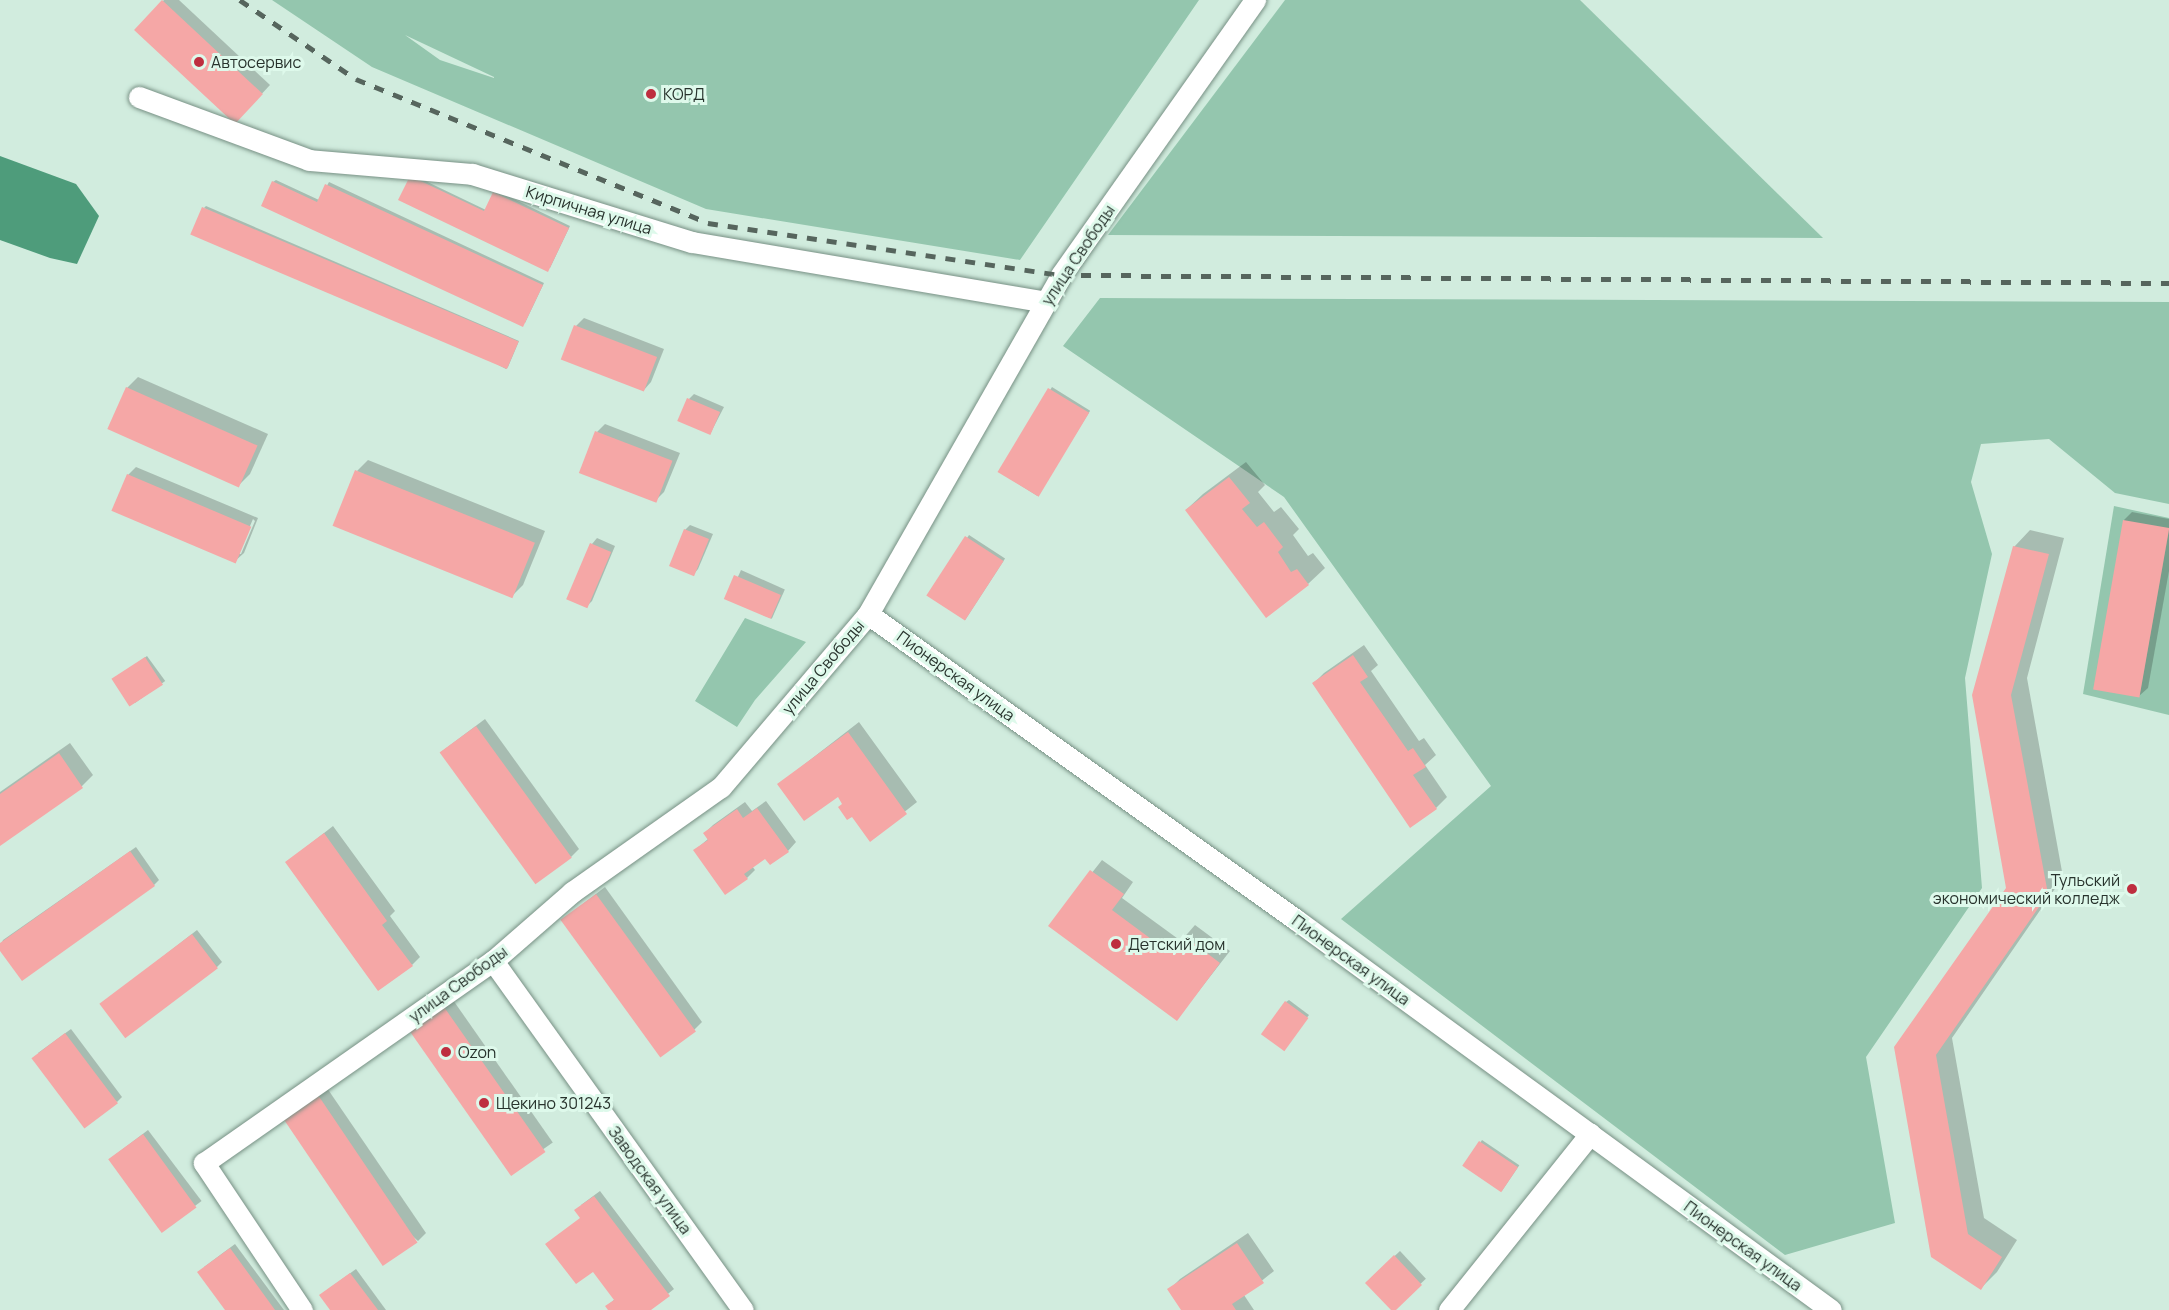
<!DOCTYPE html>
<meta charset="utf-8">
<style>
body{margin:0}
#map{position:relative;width:2169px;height:1310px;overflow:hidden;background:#d1ecde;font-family:Manrope,sans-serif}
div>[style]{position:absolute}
.green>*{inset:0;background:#94c6ae}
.water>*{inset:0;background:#4e9c7b}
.shadow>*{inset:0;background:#0003;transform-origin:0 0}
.building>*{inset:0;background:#f5a7a6;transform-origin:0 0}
.roads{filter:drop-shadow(0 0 2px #779084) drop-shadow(0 0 2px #779084)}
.minor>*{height:21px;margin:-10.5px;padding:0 10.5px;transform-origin:10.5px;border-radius:10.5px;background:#fff}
.rail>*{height:4.5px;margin-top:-2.25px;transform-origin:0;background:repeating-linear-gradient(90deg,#56655d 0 10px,transparent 0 20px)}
.dots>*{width:16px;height:16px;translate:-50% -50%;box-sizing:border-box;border:3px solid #def9eb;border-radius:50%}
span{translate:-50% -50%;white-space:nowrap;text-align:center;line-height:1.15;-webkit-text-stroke:6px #def9eb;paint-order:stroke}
.poi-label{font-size:16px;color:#28332d}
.left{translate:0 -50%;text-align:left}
.right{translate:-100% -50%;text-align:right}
.street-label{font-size:16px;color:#28332d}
</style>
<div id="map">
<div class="green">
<div style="clip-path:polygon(evenodd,272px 0,1199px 0,1020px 260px,706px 209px,372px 67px,272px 0,405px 35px,494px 77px,494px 78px,440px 60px,405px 35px)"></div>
<div style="clip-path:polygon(1285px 0,1580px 0,1823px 238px,1108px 235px)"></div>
<div style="clip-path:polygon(1100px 298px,2169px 302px,2169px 504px,2115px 493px,2049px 439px,1981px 444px,1971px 482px,1992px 554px,1965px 678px,1982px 888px,1866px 1057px,1895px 1223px,1785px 1255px,1341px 919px,1491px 786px,1284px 497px,1063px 346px)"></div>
<div style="clip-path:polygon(2114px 506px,2169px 518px,2169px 715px,2083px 694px)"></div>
<div style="clip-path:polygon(745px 618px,806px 642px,755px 700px,737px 727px,695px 701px)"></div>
</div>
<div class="water">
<div style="clip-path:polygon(0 156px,76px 184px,99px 216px,77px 264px,50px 258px,0 240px)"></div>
</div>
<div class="shadow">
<div style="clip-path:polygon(164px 0,179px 0,270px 85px,243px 114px,136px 30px)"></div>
<div style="clip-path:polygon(413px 175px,486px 210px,497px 191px,570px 226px,550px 268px,400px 199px)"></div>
<div style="clip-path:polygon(276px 180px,319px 200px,329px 182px,544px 283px,525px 323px,273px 182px)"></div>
<div style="clip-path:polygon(206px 206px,519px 341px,508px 367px,506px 369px,204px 208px)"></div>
<div style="clip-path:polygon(584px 318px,664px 349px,651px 382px,643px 391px,576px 326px)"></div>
<div style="clip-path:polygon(138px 377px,268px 434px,250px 474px,239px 485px,127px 388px)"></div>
<div style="left:1052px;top:387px;width:45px;height:100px;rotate:32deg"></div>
<div style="clip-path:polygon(694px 394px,724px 407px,710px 434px,689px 399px)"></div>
<div style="clip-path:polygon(605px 424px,680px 453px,664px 492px,656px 500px,597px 432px)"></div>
<div style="clip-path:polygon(368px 460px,545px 531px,523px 585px,512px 596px,357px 471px)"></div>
<div style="clip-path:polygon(1246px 462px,1265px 485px,1258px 492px,1274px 512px,1281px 507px,1299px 529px,1293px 535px,1308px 556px,1313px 553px,1325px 568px,1308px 584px,1186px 510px,1203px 494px)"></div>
<div style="clip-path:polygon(evenodd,136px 467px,258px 518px,244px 553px,235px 561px,128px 475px,136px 467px,253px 519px,255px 521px,241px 554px,238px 554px,253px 519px)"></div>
<div style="clip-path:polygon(2132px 512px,2169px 519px,2169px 571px,2148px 688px,2139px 696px,2124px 520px)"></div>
<div style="clip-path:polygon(690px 525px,713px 534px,698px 569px,693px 575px,685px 530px)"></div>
<div style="clip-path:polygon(2030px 530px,2064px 538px,2027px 678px,2063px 877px,1952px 1038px,1984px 1218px,2017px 1240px,1997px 1272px,1981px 1288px,1896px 1047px,2008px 888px,1973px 695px,2014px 547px)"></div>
<div style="left:969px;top:535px;width:43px;height:73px;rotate:33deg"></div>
<div style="clip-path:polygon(597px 538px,615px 546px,592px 601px,587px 606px,592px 544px)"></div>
<div style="left:741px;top:570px;width:48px;height:32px;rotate:24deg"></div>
<div style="clip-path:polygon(1364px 645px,1378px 665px,1371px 671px,1419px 741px,1424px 738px,1436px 755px,1425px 765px,1447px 797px,1436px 808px,1313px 684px,1324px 673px)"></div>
<div style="left:147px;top:656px;width:31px;height:37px;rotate:54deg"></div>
<div style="clip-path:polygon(485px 719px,579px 849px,571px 857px,441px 752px)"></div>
<div style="clip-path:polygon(859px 722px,917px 802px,870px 839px,838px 795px,779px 784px)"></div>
<div style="clip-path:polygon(70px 743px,93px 775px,82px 786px,0 845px,0 792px)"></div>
<div style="clip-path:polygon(766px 801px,796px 842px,788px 851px,766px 857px,752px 866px,755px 870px,747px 878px,695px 850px,708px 839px,705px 833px,713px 825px,745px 802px,752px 811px)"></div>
<div style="clip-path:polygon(333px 826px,395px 911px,390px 916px,420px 957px,412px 965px,287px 862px)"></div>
<div style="clip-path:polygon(136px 847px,159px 880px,154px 885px,0 948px,3px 940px)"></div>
<div style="clip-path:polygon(1102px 860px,1133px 882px,1122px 898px,1181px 941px,1195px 925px,1230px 951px,1177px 1019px,1050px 926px)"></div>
<div style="clip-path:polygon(605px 887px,702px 1022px,694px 1030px,562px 920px)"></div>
<div style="clip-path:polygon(197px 930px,222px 962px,217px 967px,107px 1000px)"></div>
<div style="left:453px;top:1000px;width:174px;height:52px;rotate:55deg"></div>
<div style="clip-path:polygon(1289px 1000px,1309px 1015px,1285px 1046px,1286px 1002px)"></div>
<div style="clip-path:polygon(71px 1029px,122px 1097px,117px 1102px,38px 1053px)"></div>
<div style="clip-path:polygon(327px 1088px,426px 1233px,418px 1241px,285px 1120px)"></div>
<div style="left:148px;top:1130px;width:89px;height:48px;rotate:53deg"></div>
<div style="left:1482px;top:1140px;width:45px;height:31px;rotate:34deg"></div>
<div style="clip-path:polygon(600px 1191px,674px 1289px,648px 1310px,610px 1310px,607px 1306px,615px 1299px,581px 1217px,581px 1205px)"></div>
<div style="clip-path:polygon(1248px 1233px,1274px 1271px,1244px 1295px,1254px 1310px,1183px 1310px,1169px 1290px,1180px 1279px)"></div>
<div style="clip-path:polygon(235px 1244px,284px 1310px,227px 1310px,204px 1267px)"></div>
<div style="left:1400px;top:1251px;width:38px;height:46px;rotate:47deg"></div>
<div style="clip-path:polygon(356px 1269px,386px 1310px,332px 1310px,327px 1290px)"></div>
</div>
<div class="building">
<div style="left:162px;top:0;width:138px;height:41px;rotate:43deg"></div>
<div style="clip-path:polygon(410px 176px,484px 211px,493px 192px,569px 228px,548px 272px,398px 200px)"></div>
<div style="clip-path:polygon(272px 181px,317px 202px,325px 184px,543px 285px,523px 327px,261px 206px)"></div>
<div style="left:202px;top:207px;width:344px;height:30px;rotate:23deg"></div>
<div style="left:574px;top:325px;width:89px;height:37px;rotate:21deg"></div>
<div style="left:126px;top:387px;width:144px;height:46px;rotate:24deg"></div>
<div style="left:1048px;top:388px;width:48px;height:98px;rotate:31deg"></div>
<div style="left:687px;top:398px;width:36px;height:25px;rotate:23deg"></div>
<div style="left:595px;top:431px;width:83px;height:45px;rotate:21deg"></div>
<div style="left:355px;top:470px;width:194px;height:60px;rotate:22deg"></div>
<div style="left:127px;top:474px;width:135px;height:40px;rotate:23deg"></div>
<div style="clip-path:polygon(1229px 477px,1250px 503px,1242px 509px,1257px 527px,1264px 522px,1283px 547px,1278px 552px,1291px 572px,1297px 569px,1309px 585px,1266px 618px,1185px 510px)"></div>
<div style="left:2123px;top:520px;width:47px;height:172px;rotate:10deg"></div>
<div style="left:684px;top:529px;width:27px;height:40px;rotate:22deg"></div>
<div style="left:965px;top:536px;width:46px;height:71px;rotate:33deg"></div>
<div style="left:590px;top:543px;width:23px;height:61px;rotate:23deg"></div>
<div style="clip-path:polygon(2013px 546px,2049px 554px,2011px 695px,2048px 894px,1936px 1055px,1968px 1234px,2002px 1257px,1981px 1290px,1931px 1257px,1894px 1047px,2006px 888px,1972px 695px)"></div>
<div style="left:734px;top:575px;width:51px;height:26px;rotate:23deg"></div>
<div style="clip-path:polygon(1353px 655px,1368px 677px,1360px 682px,1408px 751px,1413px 748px,1426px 767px,1413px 775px,1437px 809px,1410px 828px,1312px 683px)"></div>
<div style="left:145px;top:657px;width:33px;height:40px;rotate:57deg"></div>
<div style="left:476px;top:726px;width:163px;height:45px;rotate:54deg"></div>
<div style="clip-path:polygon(848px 732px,907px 814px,870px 842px,852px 817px,847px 820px,838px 807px,842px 804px,838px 797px,804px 821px,777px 784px)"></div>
<div style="clip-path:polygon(59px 753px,83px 788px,0 846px,0 794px)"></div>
<div style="clip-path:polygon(757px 808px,789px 852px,770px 865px,765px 859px,744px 874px,748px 879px,725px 895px,693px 850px,708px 840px,703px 833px,737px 809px,743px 818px)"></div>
<div style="clip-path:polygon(324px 833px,387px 921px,382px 925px,413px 966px,378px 991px,285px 862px)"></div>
<div style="clip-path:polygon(130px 851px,155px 886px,22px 981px,0 951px,0 943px)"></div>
<div style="clip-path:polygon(1090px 870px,1124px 894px,1112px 910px,1170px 953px,1183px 935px,1220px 963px,1177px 1021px,1048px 926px)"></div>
<div style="left:596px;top:894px;width:170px;height:44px;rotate:54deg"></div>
<div style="left:192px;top:934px;width:43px;height:116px;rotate:53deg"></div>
<div style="left:1285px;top:1001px;width:29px;height:41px;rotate:36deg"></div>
<div style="left:444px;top:1007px;width:177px;height:42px;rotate:55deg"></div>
<div style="left:65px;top:1033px;width:88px;height:42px;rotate:53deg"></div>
<div style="left:318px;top:1095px;width:178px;height:42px;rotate:56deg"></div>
<div style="left:143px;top:1134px;width:91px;height:43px;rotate:54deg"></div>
<div style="left:1479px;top:1141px;width:47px;height:30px;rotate:34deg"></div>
<div style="clip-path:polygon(594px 1196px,670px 1296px,651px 1310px,608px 1310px,605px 1306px,614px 1300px,593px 1272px,576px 1284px,545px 1244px,580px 1218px,574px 1210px)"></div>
<div style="clip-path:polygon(1237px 1243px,1264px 1283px,1232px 1304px,1236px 1310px,1181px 1310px,1167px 1289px)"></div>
<div style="clip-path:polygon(230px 1248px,275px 1310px,225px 1310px,197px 1272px)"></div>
<div style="clip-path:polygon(1394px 1255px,1422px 1285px,1396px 1310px,1391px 1310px,1365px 1283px)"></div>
<div style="clip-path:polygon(350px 1273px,378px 1310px,330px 1310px,319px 1295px)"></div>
</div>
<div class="roads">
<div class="minor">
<div style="left:139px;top:97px;width:181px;rotate:20.3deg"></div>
<div style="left:309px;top:160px;width:164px;rotate:4.9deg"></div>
<div style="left:472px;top:174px;width:230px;rotate:17.2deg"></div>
<div style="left:692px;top:242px;width:359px;rotate:9.6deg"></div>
<div style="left:868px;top:614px;width:525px;rotate:35.54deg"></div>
<div style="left:1295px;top:919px;width:663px;rotate:36.11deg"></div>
<div style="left:493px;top:961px;width:429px;rotate:54.4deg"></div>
<div style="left:302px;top:1310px;width:177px;rotate:-123.7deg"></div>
<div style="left:204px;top:1163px;width:353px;rotate:-35deg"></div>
<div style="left:493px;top:961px;width:105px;rotate:-41.1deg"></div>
<div style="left:572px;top:892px;width:182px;rotate:-35.2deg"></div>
<div style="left:721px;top:787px;width:227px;rotate:-49.6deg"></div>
<div style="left:868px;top:614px;width:390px;rotate:-60.3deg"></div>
<div style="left:1061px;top:275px;width:337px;rotate:-54.8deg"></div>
<div style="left:1449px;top:1310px;width:226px;rotate:-51.3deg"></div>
</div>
</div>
<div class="rail">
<div style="left:240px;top:0;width:140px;rotate:34.3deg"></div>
<div style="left:356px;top:79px;width:380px;rotate:22.2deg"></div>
<div style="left:708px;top:223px;width:357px;rotate:8.4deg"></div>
<div style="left:1061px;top:275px;width:1108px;rotate:0.41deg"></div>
</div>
<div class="dots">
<div style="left:199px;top:62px;background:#be2e3f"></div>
<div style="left:651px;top:94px;background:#be2e3f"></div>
<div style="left:2132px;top:889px;background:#be2e3f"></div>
<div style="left:1116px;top:944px;background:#be2e3f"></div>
<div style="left:446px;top:1052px;background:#be2e3f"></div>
<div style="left:484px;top:1103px;background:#be2e3f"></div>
</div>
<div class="poi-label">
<span class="left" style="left:211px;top:62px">Автосервис</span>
<span class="left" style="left:663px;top:94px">КОРД</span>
<span class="right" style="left:2120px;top:889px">Тульский<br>экономический колледж</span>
<span class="left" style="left:1128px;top:944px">Детский дом</span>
<span class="left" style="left:458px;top:1052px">Ozon</span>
<span class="left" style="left:496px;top:1103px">Щекино 301243</span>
</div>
<div class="street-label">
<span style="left:589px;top:210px;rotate:17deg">Кирпичная улица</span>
<span style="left:1078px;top:255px;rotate:-56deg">улица Свободы</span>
<span style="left:823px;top:667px;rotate:-50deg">улица Свободы</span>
<span style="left:956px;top:676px;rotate:36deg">Пионерская улица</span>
<span style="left:1351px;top:960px;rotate:36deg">Пионерская улица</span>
<span style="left:458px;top:984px;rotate:-36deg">улица Свободы</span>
<span style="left:650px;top:1180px;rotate:54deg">Заводская улица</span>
<span style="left:1743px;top:1246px;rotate:36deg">Пионерская улица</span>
</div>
</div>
